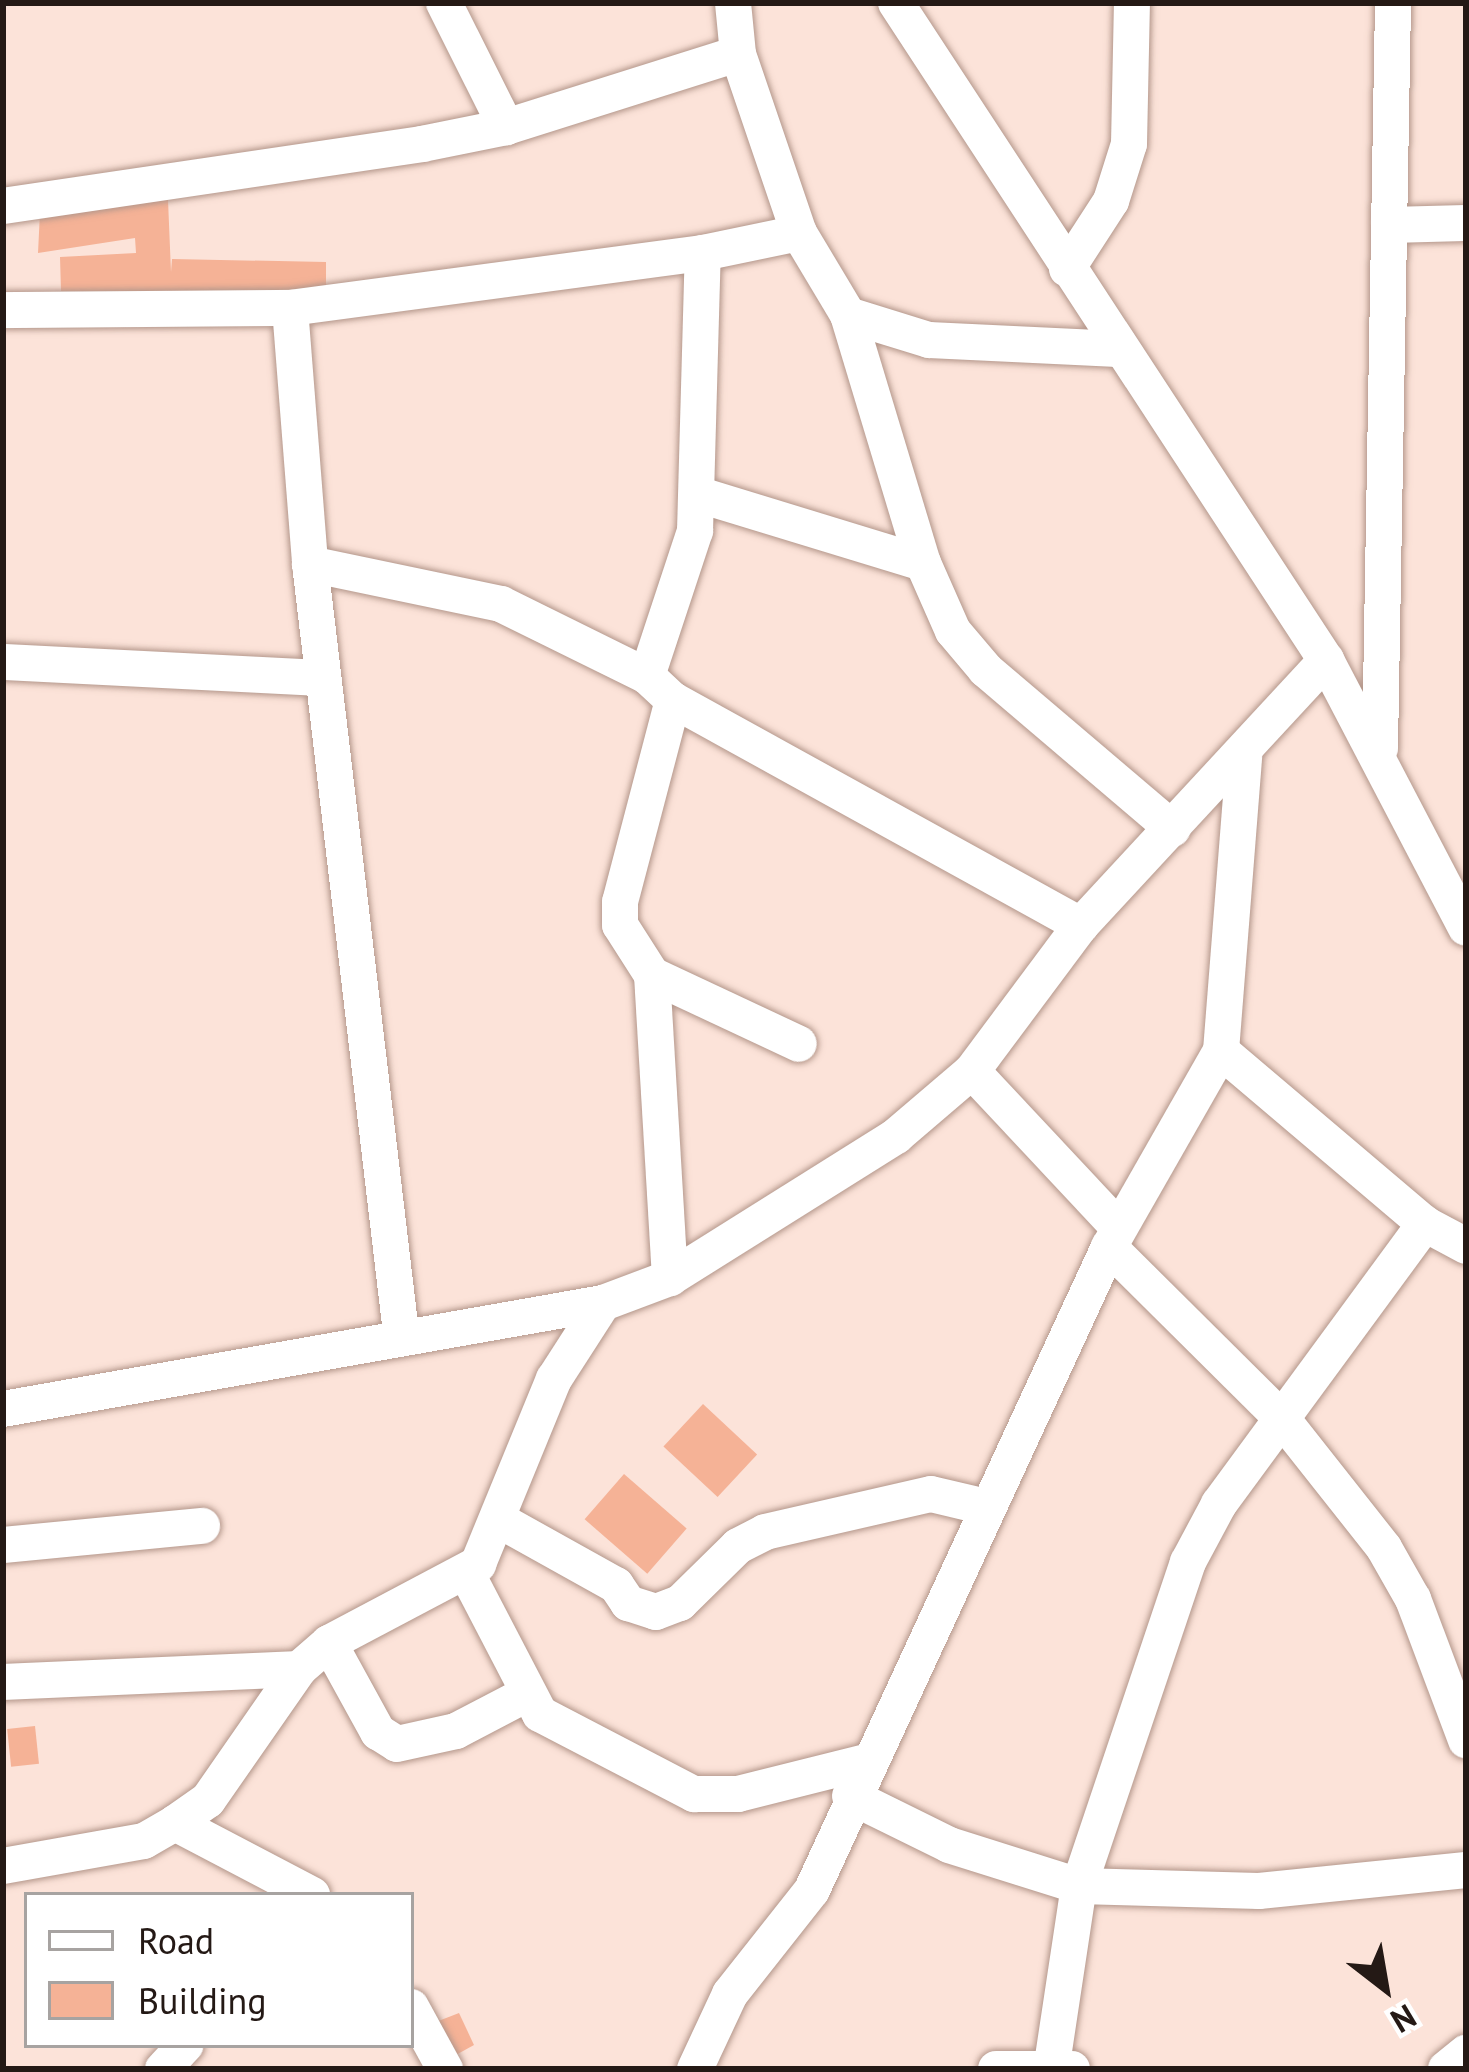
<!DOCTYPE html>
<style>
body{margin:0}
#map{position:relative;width:1469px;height:2072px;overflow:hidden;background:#fce3d9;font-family:"PT Sans",sans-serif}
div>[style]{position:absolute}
.building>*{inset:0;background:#f5b296;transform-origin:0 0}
.roads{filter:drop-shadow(0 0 3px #b4978b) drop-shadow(0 0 3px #b4978b)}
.minor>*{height:36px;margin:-18px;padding:0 18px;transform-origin:18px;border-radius:18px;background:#fff}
span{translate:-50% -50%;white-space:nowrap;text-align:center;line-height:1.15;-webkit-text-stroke:12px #fff;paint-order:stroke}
.frame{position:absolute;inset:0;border:6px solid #241915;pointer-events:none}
.legend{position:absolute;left:24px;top:1892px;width:390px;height:156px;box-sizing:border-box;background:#fff;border:3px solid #a7a3a1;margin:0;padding:15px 21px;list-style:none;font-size:36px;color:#241915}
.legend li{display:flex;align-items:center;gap:24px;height:60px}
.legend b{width:60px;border:3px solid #a7a3a1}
.north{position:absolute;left:1325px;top:1928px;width:120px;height:120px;-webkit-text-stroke:9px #fff;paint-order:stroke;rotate:149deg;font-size:33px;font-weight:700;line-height:48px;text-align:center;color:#241915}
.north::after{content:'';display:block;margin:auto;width:42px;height:54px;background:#241915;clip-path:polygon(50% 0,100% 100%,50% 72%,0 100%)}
</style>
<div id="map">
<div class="building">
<div style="clip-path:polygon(134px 199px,168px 200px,171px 272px,172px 259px,326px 262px,326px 292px,61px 291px,60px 257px,136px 253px,135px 238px,38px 253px,40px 212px)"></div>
<div style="left:703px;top:1404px;width:74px;height:58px;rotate:43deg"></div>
<div style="left:624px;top:1474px;width:83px;height:60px;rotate:41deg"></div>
<div style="left:35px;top:1726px;width:38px;height:28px;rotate:84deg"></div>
<div style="clip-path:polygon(459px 2013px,474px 2045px,443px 2062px,423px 2027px)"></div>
</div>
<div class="roads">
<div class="minor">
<div style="left:444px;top:3px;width:139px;rotate:63.4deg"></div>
<div style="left:733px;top:3px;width:51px;rotate:84.4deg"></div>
<div style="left:738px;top:54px;width:189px;rotate:71.2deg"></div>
<div style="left:799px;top:233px;width:96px;rotate:59.1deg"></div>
<div style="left:848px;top:315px;width:259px;rotate:73.2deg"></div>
<div style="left:923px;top:563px;width:74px;rotate:66.2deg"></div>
<div style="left:953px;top:631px;width:51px;rotate:49.8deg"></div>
<div style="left:986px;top:670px;width:245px;rotate:40.4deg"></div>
<div style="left:896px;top:3px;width:785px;rotate:56.8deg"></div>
<div style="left:1326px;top:660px;width:302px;rotate:62.4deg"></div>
<div style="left:3px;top:206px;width:424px;rotate:-8.4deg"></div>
<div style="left:422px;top:144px;width:86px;rotate:-11.4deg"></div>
<div style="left:506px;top:127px;width:243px;rotate:-17.5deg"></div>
<div style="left:1389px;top:225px;width:77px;rotate:-1.5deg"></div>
<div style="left:1067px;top:269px;width:81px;rotate:-57.1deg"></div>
<div style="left:1111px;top:201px;width:60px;rotate:-72.5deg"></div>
<div style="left:1129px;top:144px;width:141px;rotate:-88.8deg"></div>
<div style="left:290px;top:308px;width:257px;rotate:85.5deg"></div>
<div style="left:310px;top:564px;width:774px;rotate:83.25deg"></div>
<div style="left:3px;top:310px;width:287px;rotate:-0.4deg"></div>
<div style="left:290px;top:308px;width:417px;rotate:-7.6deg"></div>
<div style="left:703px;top:253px;width:98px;rotate:-11.8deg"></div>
<div style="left:848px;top:315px;width:85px;rotate:17.2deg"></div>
<div style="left:929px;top:340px;width:189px;rotate:2.7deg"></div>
<div style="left:700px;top:495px;width:233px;rotate:17deg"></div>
<div style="left:310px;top:564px;width:195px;rotate:11.8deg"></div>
<div style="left:501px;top:604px;width:163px;rotate:26.3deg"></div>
<div style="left:647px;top:676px;width:35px;rotate:43deg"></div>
<div style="left:673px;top:700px;width:466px;rotate:28.9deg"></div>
<div style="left:3px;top:662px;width:320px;rotate:2.9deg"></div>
<div style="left:647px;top:676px;width:153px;rotate:-71.7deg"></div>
<div style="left:695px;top:531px;width:278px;rotate:-88.4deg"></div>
<div style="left:1380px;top:748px;width:745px;rotate:-89deg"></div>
<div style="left:652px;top:975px;width:59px;rotate:-122.6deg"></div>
<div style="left:620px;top:925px;width:23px;rotate:-90deg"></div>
<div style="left:620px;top:902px;width:209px;rotate:-75.3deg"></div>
<div style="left:1221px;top:1051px;width:267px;rotate:40.3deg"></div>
<div style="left:1425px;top:1224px;width:47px;rotate:28.2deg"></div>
<div style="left:972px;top:1071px;width:215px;rotate:46.9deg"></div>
<div style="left:1109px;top:1247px;width:245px;rotate:44.8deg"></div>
<div style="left:1283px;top:1420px;width:163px;rotate:51.7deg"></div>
<div style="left:1384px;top:1548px;width:59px;rotate:60.4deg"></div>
<div style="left:1413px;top:1599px;width:151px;rotate:69.4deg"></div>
<div style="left:670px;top:1278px;width:304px;rotate:-93.4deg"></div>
<div style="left:652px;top:975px;width:162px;rotate:25.1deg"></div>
<div style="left:3px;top:1409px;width:609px;rotate:-10.02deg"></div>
<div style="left:603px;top:1303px;width:72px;rotate:-20.5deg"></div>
<div style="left:670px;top:1278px;width:267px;rotate:-32.1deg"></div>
<div style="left:896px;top:1136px;width:100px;rotate:-40.5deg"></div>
<div style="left:972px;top:1071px;width:182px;rotate:-53.3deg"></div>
<div style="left:1081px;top:925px;width:361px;rotate:-47.2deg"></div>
<div style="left:499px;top:1520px;width:134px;rotate:29.1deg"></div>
<div style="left:616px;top:1585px;width:22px;rotate:56deg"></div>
<div style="left:628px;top:1603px;width:29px;rotate:18deg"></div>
<div style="left:656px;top:1612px;width:26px;rotate:-21deg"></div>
<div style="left:680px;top:1603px;width:81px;rotate:-44.5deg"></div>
<div style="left:738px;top:1546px;width:30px;rotate:-27deg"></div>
<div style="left:765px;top:1532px;width:170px;rotate:-12.9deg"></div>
<div style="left:931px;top:1494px;width:57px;rotate:13.3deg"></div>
<div style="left:3px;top:1545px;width:200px;rotate:-5.5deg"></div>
<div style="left:466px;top:1572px;width:160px;rotate:62.5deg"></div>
<div style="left:540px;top:1714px;width:174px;rotate:27.5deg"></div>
<div style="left:694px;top:1794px;width:44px"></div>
<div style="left:738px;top:1794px;width:131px;rotate:-14.1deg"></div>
<div style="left:329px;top:1643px;width:102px;rotate:61.2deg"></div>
<div style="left:378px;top:1732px;width:22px;rotate:32deg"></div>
<div style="left:397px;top:1744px;width:60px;rotate:-12.4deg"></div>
<div style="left:456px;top:1731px;width:78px;rotate:-27.6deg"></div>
<div style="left:3px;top:1682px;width:296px;rotate:-2.5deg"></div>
<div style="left:850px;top:1796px;width:110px;rotate:26.3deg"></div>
<div style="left:949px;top:1845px;width:136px;rotate:17.5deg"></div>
<div style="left:1079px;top:1886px;width:180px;rotate:1.6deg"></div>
<div style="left:1259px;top:1891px;width:208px;rotate:-5.8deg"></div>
<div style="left:175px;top:1823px;width:155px;rotate:27.7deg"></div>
<div style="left:3px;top:1866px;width:143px;rotate:-10.1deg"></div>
<div style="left:144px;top:1841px;width:36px;rotate:-30deg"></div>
<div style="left:175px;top:1823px;width:40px;rotate:-34.9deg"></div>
<div style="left:208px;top:1800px;width:160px;rotate:-55.2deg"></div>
<div style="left:299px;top:1669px;width:40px;rotate:-41deg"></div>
<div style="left:329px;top:1643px;width:169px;rotate:-27.9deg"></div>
<div style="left:478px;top:1564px;width:200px;rotate:-67.7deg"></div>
<div style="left:554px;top:1379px;width:90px;rotate:-57.2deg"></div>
<div style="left:411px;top:2007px;width:71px;rotate:61.3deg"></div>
<div style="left:1052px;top:2064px;width:180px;rotate:-81.4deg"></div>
<div style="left:1079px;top:1886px;width:342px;rotate:-71.4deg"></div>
<div style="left:1188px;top:1562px;width:66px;rotate:-61.9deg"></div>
<div style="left:1219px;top:1504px;width:348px;rotate:-53.7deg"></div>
<div style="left:163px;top:2069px;width:33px;rotate:-47deg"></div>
<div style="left:695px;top:2069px;width:83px;rotate:-65deg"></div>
<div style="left:730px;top:1994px;width:132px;rotate:-51.7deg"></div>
<div style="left:812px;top:1890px;width:708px;rotate:-65.21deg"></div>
<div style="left:1109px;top:1247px;width:226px;rotate:-60.3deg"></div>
<div style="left:1221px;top:1051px;width:295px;rotate:-85.5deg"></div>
<div style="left:996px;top:2069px;width:76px"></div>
<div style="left:1446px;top:2069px;width:26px;rotate:-39deg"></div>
</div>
</div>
<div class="frame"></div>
<ul class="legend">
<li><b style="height:15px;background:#fff"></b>Road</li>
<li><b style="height:33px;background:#f5b296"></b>Building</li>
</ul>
<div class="north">N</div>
</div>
